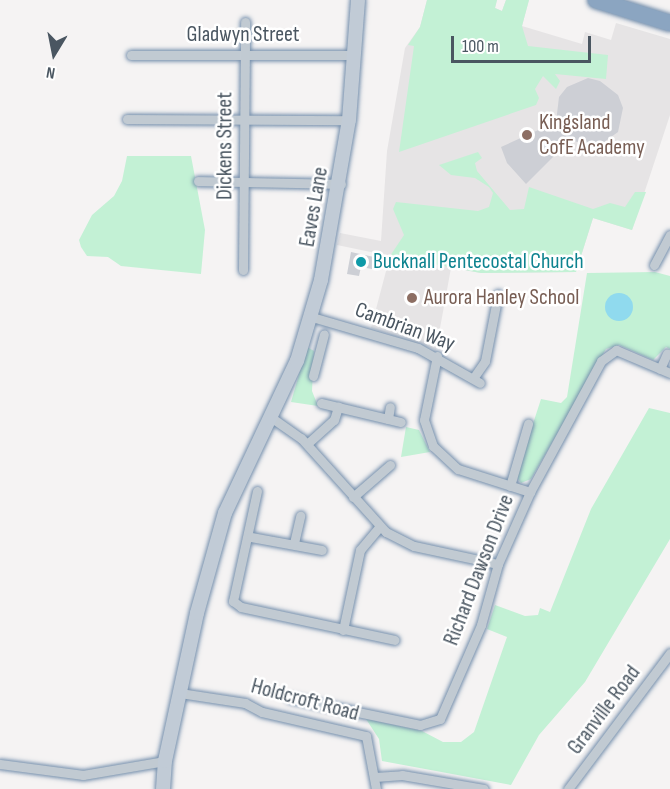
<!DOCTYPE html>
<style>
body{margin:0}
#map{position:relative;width:670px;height:789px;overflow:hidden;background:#f5f3f3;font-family:"Sofia Sans Condensed",sans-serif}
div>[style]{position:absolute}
.education>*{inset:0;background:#e6e4e5}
.green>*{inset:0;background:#c3f1d5}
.water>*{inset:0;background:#90daee}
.round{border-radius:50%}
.building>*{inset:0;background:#cdcfd5}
.roads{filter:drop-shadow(0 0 2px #7690ad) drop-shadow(0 0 2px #7690ad)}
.street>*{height:9px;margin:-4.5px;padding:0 4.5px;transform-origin:4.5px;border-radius:4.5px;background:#c1cad2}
.secondary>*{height:14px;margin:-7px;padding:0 7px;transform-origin:7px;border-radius:7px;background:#c1cbd6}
.highway>*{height:16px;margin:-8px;padding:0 8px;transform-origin:8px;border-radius:8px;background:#8ba5c1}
.dots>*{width:16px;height:16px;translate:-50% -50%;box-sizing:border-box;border:3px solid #fff;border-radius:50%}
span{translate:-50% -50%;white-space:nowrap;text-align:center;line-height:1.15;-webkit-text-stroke:5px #fff;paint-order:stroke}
.street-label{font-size:22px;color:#4a5661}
.education-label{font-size:22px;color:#785e54}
.left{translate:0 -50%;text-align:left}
.culture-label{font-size:22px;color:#0d838f}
.north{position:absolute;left:24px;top:24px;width:60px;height:60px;-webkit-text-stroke:4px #fff;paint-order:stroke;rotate:190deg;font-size:16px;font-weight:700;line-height:24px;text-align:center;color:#4a5661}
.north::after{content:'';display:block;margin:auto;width:21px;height:27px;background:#4a5661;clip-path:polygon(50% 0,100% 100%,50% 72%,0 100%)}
.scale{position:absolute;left:451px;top:36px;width:140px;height:27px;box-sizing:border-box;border:3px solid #4a5661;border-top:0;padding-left:8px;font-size:18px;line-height:21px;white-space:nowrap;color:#4a5661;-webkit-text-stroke:4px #fff;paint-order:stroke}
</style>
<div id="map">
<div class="education">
<div style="clip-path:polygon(427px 0,497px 0,495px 8px,502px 11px,506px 0,529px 0,522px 26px,582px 44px,585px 32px,611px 40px,616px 23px,670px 39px,670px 115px,632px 230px,593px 218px,576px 272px,481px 273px,451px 268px,436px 350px,371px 328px,390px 256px,337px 245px,340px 233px,381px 241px,387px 151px,405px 48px,420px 27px)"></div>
</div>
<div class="green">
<div style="clip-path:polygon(427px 0,497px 0,495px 8px,502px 11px,506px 0,529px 0,522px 26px,528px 46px,608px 55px,606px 79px,555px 74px,560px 81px,556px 89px,543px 76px,535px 89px,539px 98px,536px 105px,399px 152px,414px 46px,408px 45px,420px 27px)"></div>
<div style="clip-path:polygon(478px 152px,482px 158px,475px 163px,477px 171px,510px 210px,524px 209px,529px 187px,593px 209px,610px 203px,625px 207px,635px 192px,646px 192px,632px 230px,593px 218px,576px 272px,481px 273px,390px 256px,404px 235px,393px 209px,396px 202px,478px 211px,489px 207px,493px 193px,489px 187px,475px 178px,451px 175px,439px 165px)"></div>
<div style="clip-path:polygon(127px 156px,191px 156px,205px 230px,201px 274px,121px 266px,108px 257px,87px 256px,81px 247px,79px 240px,92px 215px,114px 196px,122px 181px)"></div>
<div style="clip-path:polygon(655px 272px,670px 276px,670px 349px,666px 347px,653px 360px,619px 345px,606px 349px,531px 479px,521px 483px,516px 476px,541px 399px,561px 403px,567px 397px,587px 273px)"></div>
<div style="clip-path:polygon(307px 347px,314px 351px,312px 391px,318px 406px,291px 402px)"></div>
<div style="clip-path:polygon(649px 408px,670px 413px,670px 539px,585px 682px,539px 735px,511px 785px,382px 761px,379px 739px,366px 719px,422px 731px,443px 742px,461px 742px,474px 732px,507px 637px,487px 629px,495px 605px,525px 616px,538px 615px,540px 608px,550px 612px,591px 509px)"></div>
<div style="clip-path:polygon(406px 427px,419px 430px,430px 452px,401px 457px)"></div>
</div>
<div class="water">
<div class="round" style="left:605px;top:293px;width:28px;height:28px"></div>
</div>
<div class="building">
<div style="clip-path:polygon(588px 78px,600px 81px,618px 95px,623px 108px,618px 132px,597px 147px,570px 140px,526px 184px,507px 163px,501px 147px,556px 122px,559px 97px,567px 87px)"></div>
<div style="clip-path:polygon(351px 252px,374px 257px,372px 269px,361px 267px,359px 276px,347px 274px)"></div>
</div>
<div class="roads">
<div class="street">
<div style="left:131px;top:55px;width:224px"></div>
<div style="left:127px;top:119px;width:222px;rotate:0.3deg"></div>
<div style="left:198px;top:181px;width:143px;rotate:1.2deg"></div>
<div style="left:654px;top:265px;width:34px;rotate:-62deg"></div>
<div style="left:243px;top:270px;width:248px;rotate:-89.5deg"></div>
<div style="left:312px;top:317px;width:110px;rotate:16.3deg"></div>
<div style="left:418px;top:348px;width:71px;rotate:29.4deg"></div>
<div style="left:437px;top:356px;width:65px;rotate:101.5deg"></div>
<div style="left:424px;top:420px;width:28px;rotate:71deg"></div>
<div style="left:433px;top:446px;width:34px;rotate:43deg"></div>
<div style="left:458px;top:469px;width:76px;rotate:17.7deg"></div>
<div style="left:660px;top:369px;width:17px;rotate:-66deg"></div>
<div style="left:313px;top:376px;width:43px;rotate:-75.3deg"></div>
<div style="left:474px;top:377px;width:19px;rotate:-55deg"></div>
<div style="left:485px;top:361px;width:68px;rotate:-79deg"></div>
<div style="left:321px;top:403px;width:82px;rotate:13.4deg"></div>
<div style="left:272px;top:418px;width:35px;rotate:35deg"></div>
<div style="left:301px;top:438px;width:127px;rotate:47.9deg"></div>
<div style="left:386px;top:532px;width:31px;rotate:27deg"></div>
<div style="left:414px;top:546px;width:86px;rotate:12.1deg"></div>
<div style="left:388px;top:419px;width:12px;rotate:-81deg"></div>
<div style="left:307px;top:444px;width:36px;rotate:-42deg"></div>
<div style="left:334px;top:420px;width:14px;rotate:-73deg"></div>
<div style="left:510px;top:486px;width:65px;rotate:-73.8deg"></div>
<div style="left:257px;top:491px;width:113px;rotate:102.3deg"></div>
<div style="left:233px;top:601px;width:10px;rotate:37deg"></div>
<div style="left:241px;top:607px;width:157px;rotate:12.1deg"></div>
<div style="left:353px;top:497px;width:49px;rotate:-40.9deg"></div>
<div style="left:251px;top:537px;width:72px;rotate:10.4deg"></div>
<div style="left:294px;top:543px;width:28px;rotate:-77deg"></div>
<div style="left:343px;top:630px;width:82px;rotate:-78deg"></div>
<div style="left:360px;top:550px;width:31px;rotate:-50deg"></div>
<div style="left:180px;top:693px;width:66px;rotate:8.7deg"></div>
<div style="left:245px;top:703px;width:19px;rotate:28deg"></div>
<div style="left:262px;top:712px;width:107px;rotate:13deg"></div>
<div style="left:366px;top:736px;width:54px;rotate:79.3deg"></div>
<div style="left:290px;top:698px;width:133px;rotate:11.7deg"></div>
<div style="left:420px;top:725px;width:21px;rotate:-17deg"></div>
<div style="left:440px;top:719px;width:103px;rotate:-66.4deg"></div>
<div style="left:481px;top:625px;width:63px;rotate:-74.4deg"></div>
<div style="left:498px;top:564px;width:79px;rotate:-66deg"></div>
<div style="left:530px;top:492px;width:149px;rotate:-61.5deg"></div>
<div style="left:601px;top:361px;width:19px;rotate:-36deg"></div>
<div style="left:616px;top:350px;width:59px;rotate:23.1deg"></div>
<div style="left:0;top:764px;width:84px;rotate:7.5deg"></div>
<div style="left:83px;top:775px;width:83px;rotate:-9.7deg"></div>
<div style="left:375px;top:777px;width:27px;rotate:-4deg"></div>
<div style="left:402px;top:775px;width:83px;rotate:9.7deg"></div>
<div style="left:568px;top:789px;width:170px;rotate:-53.1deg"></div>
</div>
<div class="secondary">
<div style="left:163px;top:789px;width:28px;rotate:-86deg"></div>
<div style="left:165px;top:761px;width:151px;rotate:-77.8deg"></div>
<div style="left:197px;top:613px;width:104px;rotate:-74.4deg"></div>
<div style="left:225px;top:513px;width:168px;rotate:-64.7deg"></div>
<div style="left:297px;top:361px;width:84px;rotate:-73.5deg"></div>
<div style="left:321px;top:280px;width:162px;rotate:-80.1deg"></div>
<div style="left:349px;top:120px;width:120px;rotate:-85.7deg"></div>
</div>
<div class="highway">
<div style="left:596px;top:0;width:77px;rotate:17.3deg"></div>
</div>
</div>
<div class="dots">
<div style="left:527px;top:135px;background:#8d6e63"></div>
<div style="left:361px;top:262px;background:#0f9aa8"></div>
<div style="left:412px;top:298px;background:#8d6e63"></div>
</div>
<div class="street-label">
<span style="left:243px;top:35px">Gladwyn Street</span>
<span style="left:225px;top:146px;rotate:-90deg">Dickens Street</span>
<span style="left:314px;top:207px;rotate:-80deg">Eaves Lane</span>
<span style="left:405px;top:327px;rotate:20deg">Cambrian Way</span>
<span style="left:479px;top:570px;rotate:-69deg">Richard Dawson Drive</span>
<span style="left:305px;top:700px;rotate:15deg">Holdcroft Road</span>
<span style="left:604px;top:710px;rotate:-53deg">Granville Road</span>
</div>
<div class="education-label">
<span class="left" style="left:539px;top:135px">Kingsland<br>CofE Academy</span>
<span class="left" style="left:424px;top:298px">Aurora Hanley School</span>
</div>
<div class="culture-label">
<span class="left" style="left:373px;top:262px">Bucknall Pentecostal Church</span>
</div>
<div class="north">N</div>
<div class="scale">100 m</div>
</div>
